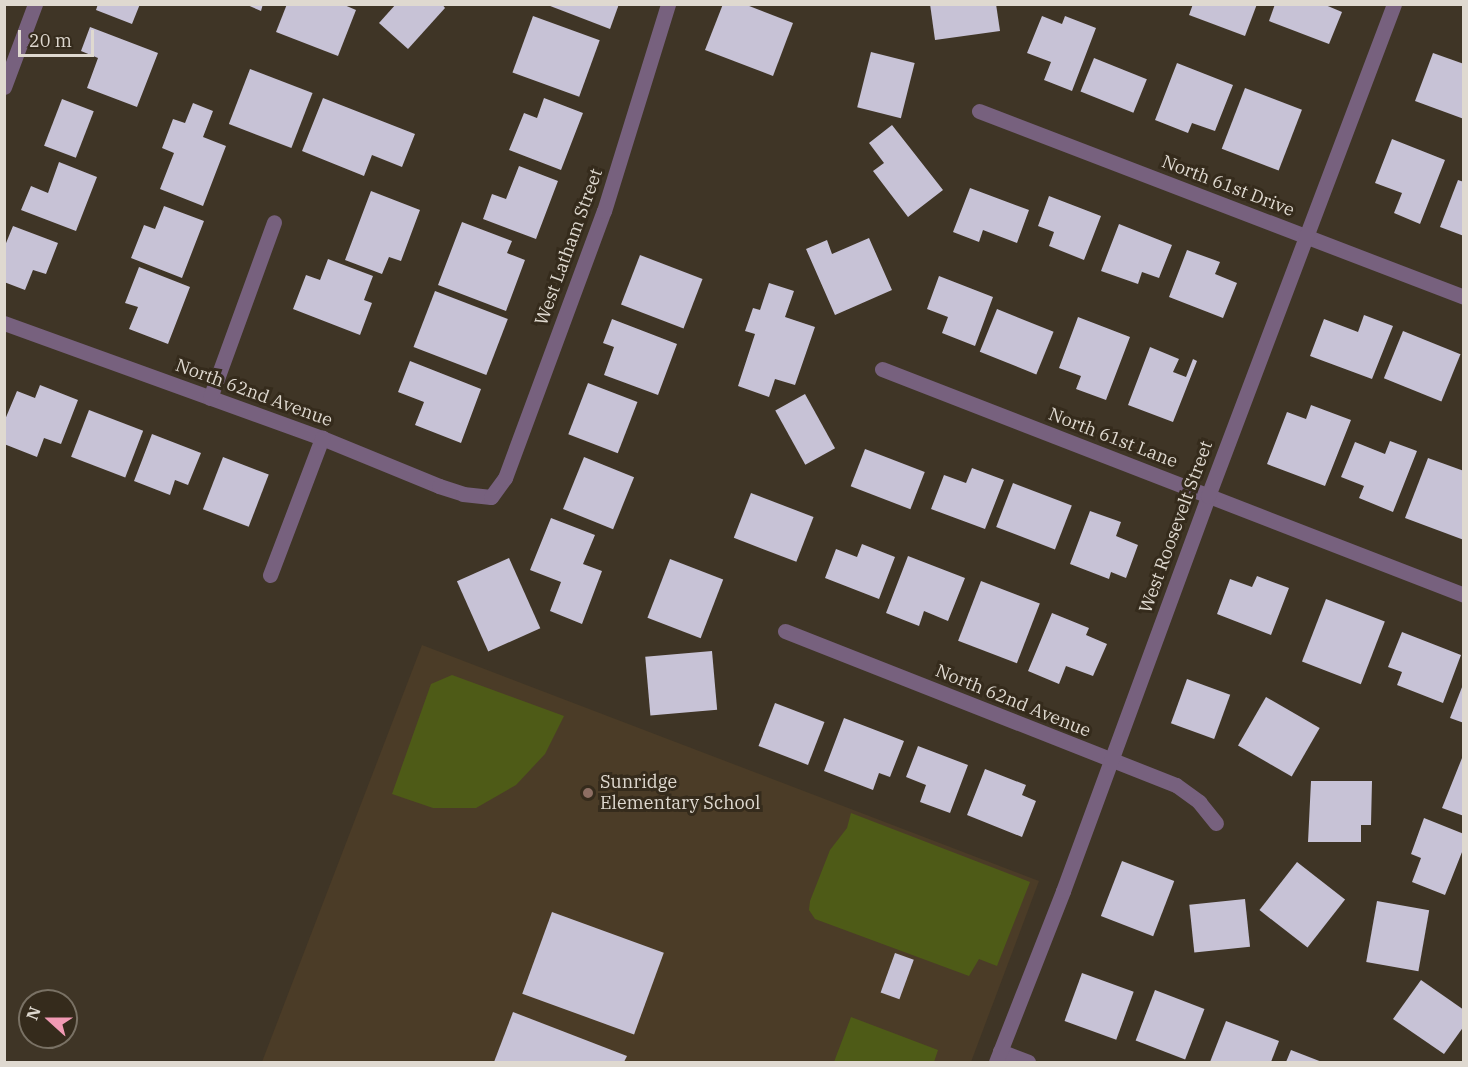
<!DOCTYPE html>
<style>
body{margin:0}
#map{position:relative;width:1468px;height:1067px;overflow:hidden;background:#3f3526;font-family:"IBM Plex Serif",serif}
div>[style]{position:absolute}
.built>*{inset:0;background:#4b3c27}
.green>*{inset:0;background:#4e5b17}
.building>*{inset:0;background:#c7c2d6;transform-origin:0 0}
.street>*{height:15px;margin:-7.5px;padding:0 7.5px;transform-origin:7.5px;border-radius:7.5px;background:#77617e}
.dots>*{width:16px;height:16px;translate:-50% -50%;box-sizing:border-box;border:3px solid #352b1c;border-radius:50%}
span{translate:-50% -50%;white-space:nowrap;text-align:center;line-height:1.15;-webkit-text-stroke:6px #352b1c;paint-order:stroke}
.street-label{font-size:18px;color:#dfd9d0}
.poi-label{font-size:18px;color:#dfd9d0}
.left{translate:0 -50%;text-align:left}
.frame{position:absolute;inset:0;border:6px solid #dfd9d0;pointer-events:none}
.north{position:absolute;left:18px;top:989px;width:60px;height:60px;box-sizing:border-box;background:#352b1c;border:2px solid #797164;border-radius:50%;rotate:291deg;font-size:16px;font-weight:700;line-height:24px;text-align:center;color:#dfd9d0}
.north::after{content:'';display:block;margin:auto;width:21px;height:27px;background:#f19ab4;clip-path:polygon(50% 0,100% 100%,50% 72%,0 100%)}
.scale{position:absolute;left:18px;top:30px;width:76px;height:27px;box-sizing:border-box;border:3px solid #dfd9d0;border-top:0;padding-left:8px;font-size:18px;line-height:21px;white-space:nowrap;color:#dfd9d0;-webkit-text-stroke:4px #352b1c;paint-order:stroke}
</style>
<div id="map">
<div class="built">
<div style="clip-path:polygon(422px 645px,1039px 881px,971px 1062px,262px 1062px)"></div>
</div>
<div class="green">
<div style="clip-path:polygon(452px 675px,564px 716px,545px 754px,516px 785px,476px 808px,433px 808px,392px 794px,431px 684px)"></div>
<div style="clip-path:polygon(851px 813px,1030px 882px,997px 966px,979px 959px,969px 976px,815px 919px,809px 910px,810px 901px,830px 850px,847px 828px)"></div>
<div style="clip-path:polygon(851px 1017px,938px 1050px,934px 1062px,834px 1062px)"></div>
</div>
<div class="building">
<div style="clip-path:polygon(98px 4px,140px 4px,132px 24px,96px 10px)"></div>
<div style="clip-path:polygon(245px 4px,263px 4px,261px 11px)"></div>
<div style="clip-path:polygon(287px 4px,342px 4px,356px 10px,338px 56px,276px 32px)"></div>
<div style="clip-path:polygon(396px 4px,442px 4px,445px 8px,408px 49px,379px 23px)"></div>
<div style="clip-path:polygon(545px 4px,619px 4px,610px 29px)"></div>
<div style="clip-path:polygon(723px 4px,744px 4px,793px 23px,773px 76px,705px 50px)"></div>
<div style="clip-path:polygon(930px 4px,996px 4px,1000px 31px,935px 40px)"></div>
<div style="clip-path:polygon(1193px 4px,1257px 4px,1245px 36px,1189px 15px)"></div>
<div style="clip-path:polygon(1275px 4px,1323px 4px,1342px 12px,1329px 44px,1269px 21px)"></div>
<div style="left:533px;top:16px;width:71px;height:60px;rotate:20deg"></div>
<div style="clip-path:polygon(1042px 16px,1062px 24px,1065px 16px,1096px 28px,1072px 91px,1044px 80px,1051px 62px,1027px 53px)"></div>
<div style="clip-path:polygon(90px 27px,158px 53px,137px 107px,87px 88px,98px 58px,81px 51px)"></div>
<div style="left:871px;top:52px;width:45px;height:57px;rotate:14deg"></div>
<div style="clip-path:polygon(1433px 53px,1464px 64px,1464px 119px,1415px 101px)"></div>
<div style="left:1094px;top:58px;width:57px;height:36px;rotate:22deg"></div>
<div style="clip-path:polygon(1177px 63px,1233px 85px,1215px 131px,1192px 123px,1188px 133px,1155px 120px)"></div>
<div style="left:250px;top:69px;width:67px;height:59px;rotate:21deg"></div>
<div style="left:1245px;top:88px;width:61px;height:65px;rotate:21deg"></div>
<div style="clip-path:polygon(323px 98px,415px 134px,402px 167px,372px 155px,364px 176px,302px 151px)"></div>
<div style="clip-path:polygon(544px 98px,583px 113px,561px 170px,509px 150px,524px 113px,537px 118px)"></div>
<div style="left:62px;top:99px;width:34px;height:50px;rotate:21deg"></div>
<div style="clip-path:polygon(193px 103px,213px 111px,203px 137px,226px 146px,203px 206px,160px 189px,174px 153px,162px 148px,173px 119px,185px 123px)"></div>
<div style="clip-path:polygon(892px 125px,943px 190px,908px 217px,873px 171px,884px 163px,869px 143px)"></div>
<div style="clip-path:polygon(1392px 139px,1445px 160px,1420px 224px,1394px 213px,1402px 193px,1375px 183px)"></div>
<div style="clip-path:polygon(59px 162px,97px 177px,76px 231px,21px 210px,31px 186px,48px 193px)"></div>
<div style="clip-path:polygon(519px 166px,558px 181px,536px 239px,483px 219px,492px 194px,506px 199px)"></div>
<div style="clip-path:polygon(1458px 180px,1464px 182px,1464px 236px,1440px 227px)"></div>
<div style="clip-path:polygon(970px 188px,1029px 210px,1017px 243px,983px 230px,979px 242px,953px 232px)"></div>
<div style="clip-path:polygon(371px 191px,420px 210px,401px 261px,389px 257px,382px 274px,345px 260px)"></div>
<div style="clip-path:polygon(1049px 196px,1101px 216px,1084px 260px,1049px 246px,1054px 232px,1038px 226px)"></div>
<div style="clip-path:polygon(164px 206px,204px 221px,182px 278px,131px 258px,144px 225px,155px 229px)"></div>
<div style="clip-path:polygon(462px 222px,512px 241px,507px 253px,525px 260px,506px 311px,438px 285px)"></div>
<div style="clip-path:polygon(1119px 224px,1172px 245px,1159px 278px,1142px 272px,1138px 284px,1101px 271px)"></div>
<div style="clip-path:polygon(13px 226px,58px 243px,46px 274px,33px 270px,25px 290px,4px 282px,4px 248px)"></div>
<div style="clip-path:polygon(869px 238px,892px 290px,835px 315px,806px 249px,827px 240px,832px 254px)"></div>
<div style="clip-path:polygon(1187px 250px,1220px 262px,1215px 274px,1237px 283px,1223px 318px,1169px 297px)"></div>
<div style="left:640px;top:255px;width:67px;height:53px;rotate:21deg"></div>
<div style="clip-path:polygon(328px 259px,373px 276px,364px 300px,372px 303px,360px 335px,293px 309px,306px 275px,320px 280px)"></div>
<div style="clip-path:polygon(139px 267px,190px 287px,168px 344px,129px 329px,138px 307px,125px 303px)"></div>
<div style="clip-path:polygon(939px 276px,993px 297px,975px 346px,942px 333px,948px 317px,927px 309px)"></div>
<div style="clip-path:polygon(769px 283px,794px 291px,785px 317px,815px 327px,795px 385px,775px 379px,769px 397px,738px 386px,755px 334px,745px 331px,753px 308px,760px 310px)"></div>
<div style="left:435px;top:291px;width:78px;height:60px;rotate:21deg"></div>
<div style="left:997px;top:309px;width:61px;height:46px;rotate:22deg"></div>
<div style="clip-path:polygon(1364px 315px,1393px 326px,1372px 379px,1310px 356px,1324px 319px,1358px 332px)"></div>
<div style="clip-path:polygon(1078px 317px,1130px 337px,1106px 400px,1076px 389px,1081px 376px,1059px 368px)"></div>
<div style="clip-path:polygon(612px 319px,677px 344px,658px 395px,604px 375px,614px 347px,603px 343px)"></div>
<div style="left:1403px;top:331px;width:62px;height:51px;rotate:22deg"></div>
<div style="clip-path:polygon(1150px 347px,1179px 359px,1173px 372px,1186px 377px,1193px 359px,1197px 361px,1173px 422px,1128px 405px)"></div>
<div style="clip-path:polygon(410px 361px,481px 389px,461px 443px,415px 425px,424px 402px,398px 392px)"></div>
<div style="left:588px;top:383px;width:53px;height:55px;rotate:21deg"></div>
<div style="clip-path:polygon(40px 385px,78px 400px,61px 444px,44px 438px,37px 457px,4px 444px,4px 422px,17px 391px,35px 398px)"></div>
<div style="left:805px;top:394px;width:62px;height:34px;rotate:61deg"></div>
<div style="clip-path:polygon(1311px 405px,1351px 420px,1325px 486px,1267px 464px,1287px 412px,1306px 419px)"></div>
<div style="left:89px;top:410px;width:58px;height:50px;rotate:21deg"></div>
<div style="clip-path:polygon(152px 434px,201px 453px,188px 485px,175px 480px,170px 495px,134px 481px)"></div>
<div style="clip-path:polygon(1390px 441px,1417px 451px,1393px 512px,1359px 498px,1364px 486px,1341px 477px,1355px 442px,1385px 454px)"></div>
<div style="left:865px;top:449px;width:64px;height:40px;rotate:21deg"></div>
<div style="left:223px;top:457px;width:49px;height:56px;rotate:21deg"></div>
<div style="left:584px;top:457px;width:54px;height:56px;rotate:22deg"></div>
<div style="clip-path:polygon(1428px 458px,1464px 471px,1464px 540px,1405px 518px)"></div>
<div style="clip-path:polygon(972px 468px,1004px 480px,985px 529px,931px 509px,944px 475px,966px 483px)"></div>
<div style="left:1013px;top:483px;width:63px;height:47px;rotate:21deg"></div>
<div style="left:751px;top:493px;width:67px;height:48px;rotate:21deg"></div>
<div style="clip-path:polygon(1090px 511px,1121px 522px,1116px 536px,1138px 545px,1126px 578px,1111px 572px,1109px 579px,1070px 564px)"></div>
<div style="clip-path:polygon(551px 518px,595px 535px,583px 564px,602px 571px,582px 624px,550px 611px,561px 582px,530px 570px)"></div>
<div style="clip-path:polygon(862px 544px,895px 557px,879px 599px,825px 578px,836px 549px,857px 557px)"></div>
<div style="clip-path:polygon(908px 556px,965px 578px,948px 621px,924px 611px,919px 626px,886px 613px)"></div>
<div style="left:509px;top:558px;width:77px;height:57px;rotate:66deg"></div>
<div style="left:670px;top:559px;width:57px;height:63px;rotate:21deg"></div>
<div style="clip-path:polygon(1257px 576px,1289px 588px,1271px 635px,1217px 614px,1230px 579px,1252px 587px)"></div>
<div style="left:981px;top:581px;width:63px;height:64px;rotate:21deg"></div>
<div style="left:1326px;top:599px;width:63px;height:67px;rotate:21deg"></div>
<div style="clip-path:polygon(1052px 613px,1089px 628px,1086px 635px,1107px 644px,1093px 676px,1066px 666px,1059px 684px,1028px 671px)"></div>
<div style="clip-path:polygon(1402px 632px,1461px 655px,1443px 703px,1397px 685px,1402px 672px,1388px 667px)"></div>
<div style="left:712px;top:651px;width:59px;height:67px;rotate:85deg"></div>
<div style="left:1187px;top:679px;width:46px;height:47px;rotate:20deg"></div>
<div style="clip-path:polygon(1464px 682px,1464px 723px,1450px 718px)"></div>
<div style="left:1266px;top:697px;width:62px;height:56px;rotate:30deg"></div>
<div style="left:775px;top:703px;width:53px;height:46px;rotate:21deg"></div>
<div style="clip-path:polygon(844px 718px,904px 741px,890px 777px,879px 773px,873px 790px,824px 771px)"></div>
<div style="clip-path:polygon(918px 746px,968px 765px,950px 813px,920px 802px,926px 785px,906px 777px)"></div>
<div style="clip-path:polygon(1462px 758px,1464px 759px,1464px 816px,1442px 808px)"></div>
<div style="clip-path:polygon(985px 769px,1026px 785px,1022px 795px,1036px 801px,1022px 837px,967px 815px)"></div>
<div style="clip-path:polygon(1311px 781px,1372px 781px,1371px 825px,1361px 825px,1361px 842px,1308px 842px)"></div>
<div style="clip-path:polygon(1424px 818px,1464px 834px,1464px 847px,1445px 895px,1412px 882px,1421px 858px,1411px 854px)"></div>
<div style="left:1122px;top:861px;width:56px;height:59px;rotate:21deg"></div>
<div style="left:1297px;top:862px;width:61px;height:61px;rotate:38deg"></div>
<div style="left:1245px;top:899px;width:48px;height:56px;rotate:84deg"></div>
<div style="left:1377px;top:901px;width:53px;height:62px;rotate:10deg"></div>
<div style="left:552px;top:912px;width:119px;height:87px;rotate:20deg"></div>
<div style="left:895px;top:953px;width:20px;height:42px;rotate:20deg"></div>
<div style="left:1082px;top:973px;width:55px;height:51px;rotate:20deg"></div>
<div style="clip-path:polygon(1421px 980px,1464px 1010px,1464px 1026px,1444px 1054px,1393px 1019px)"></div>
<div style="left:1155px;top:990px;width:53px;height:54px;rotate:21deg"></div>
<div style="clip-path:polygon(513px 1012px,627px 1056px,624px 1062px,494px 1062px)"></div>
<div style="clip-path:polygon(1226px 1021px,1279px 1041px,1271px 1062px,1210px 1062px)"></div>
<div style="clip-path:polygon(1291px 1050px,1322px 1062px,1286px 1062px)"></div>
</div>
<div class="street">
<div style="left:4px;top:87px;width:89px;rotate:-69.5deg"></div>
<div style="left:979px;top:111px;width:519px;rotate:20.98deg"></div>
<div style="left:4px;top:323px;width:338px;rotate:19.9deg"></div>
<div style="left:322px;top:438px;width:126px;rotate:22.3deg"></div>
<div style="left:439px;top:486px;width:25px;rotate:18deg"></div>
<div style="left:463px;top:494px;width:28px;rotate:6deg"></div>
<div style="left:491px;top:497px;width:24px;rotate:-54deg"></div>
<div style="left:505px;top:478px;width:285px;rotate:-69.7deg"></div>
<div style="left:604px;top:211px;width:217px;rotate:-72.8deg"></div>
<div style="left:882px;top:369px;width:624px;rotate:21.22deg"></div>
<div style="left:210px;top:398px;width:187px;rotate:-70deg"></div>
<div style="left:270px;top:575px;width:147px;rotate:-69.2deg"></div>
<div style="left:785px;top:631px;width:420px;rotate:21.5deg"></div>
<div style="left:1176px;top:785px;width:29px;rotate:36deg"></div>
<div style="left:1199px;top:802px;width:27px;rotate:51deg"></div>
<div style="left:1000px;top:1051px;width:30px;rotate:21deg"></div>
<div style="left:996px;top:1062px;width:184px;rotate:-68.6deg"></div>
<div style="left:1063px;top:891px;width:421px;rotate:-69.8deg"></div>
<div style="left:1208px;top:496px;width:526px;rotate:-69.29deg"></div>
</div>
<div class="dots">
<div style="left:588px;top:793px;background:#8d6e63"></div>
</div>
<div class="street-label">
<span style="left:1228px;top:186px;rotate:21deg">North 61st Drive</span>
<span style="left:569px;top:247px;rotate:-70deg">West Latham Street</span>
<span style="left:254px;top:393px;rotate:20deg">North 62nd Avenue</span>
<span style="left:1113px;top:438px;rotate:21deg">North 61st Lane</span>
<span style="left:1176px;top:527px;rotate:-70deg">West Roosevelt Street</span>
<span style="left:1013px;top:701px;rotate:22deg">North 62nd Avenue</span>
</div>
<div class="poi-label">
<span class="left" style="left:600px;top:793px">Sunridge<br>Elementary School</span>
</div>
<div class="frame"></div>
<div class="north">N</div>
<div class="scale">20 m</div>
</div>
